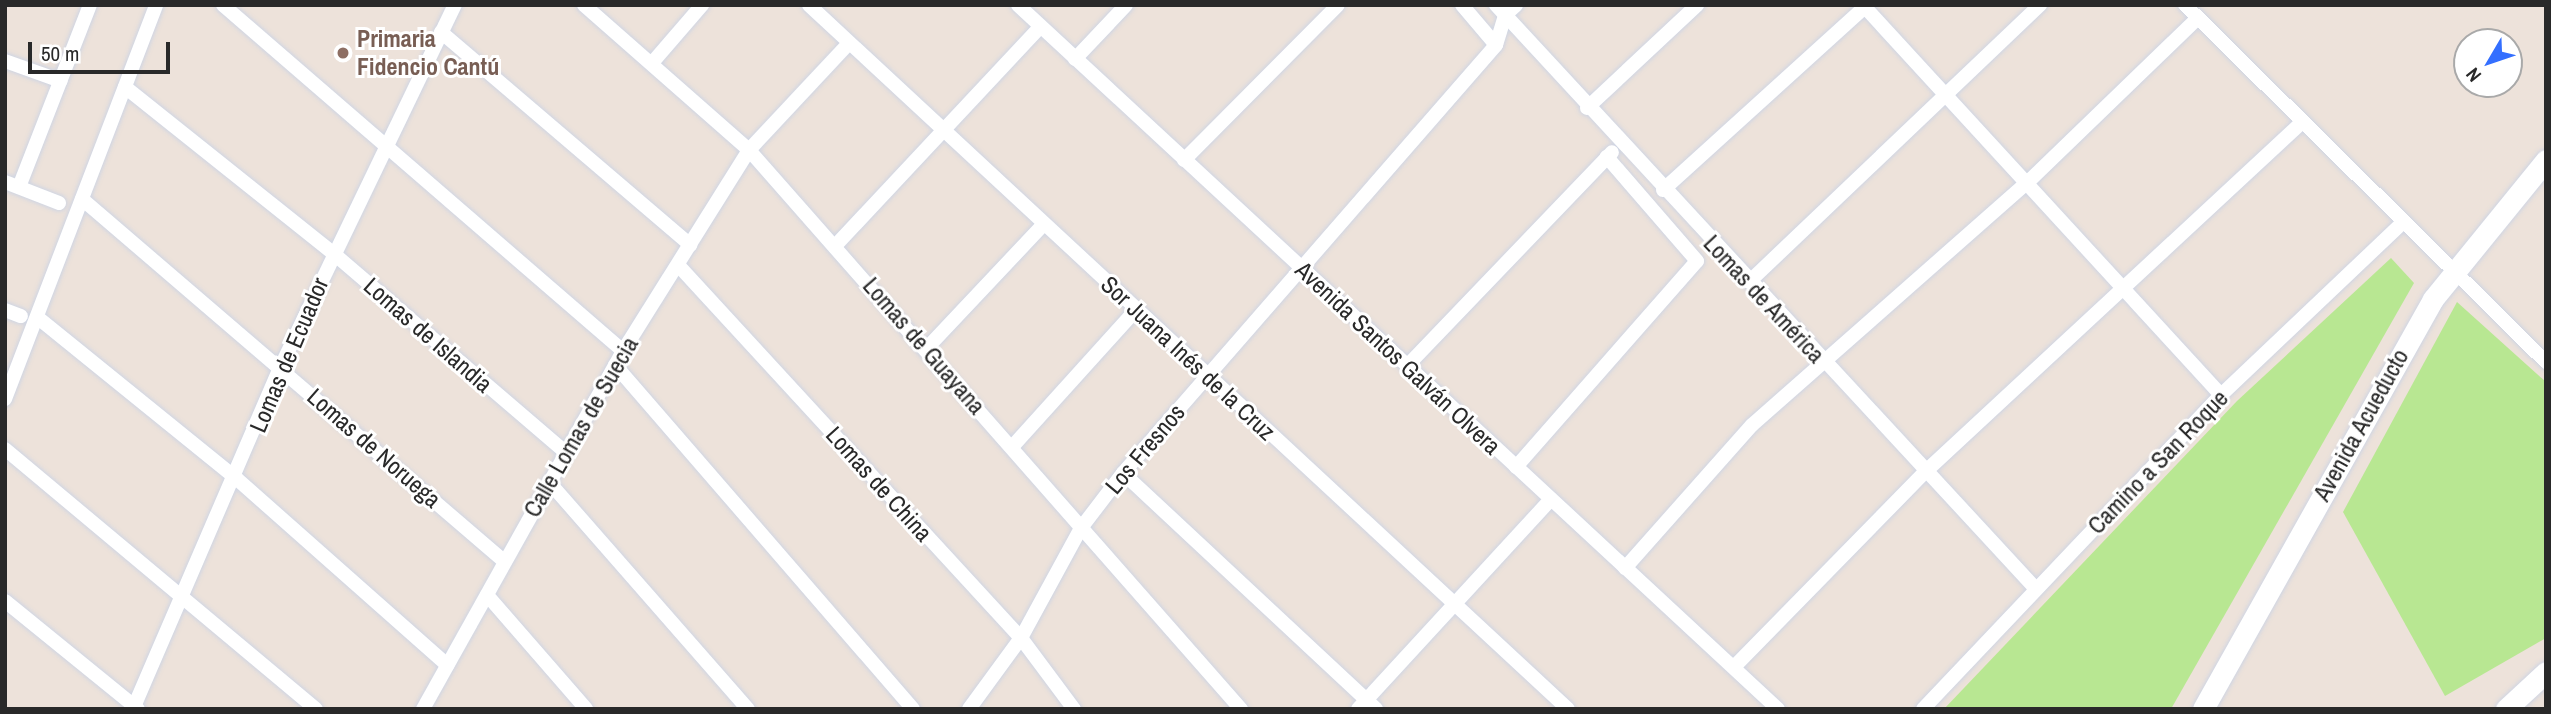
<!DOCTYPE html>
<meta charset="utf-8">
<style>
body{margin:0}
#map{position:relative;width:2551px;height:714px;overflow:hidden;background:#ede2da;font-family:"Archivo Narrow",sans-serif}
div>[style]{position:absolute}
.green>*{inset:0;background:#b8e792}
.roads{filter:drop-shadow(0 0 2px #cfd5e3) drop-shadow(0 0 2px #cfd5e3)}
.street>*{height:14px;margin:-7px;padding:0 7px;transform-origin:7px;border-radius:7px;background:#fff}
.secondary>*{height:21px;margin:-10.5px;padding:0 10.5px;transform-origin:10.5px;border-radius:10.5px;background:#fff}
.dots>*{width:19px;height:19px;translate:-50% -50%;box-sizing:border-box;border:4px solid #fff;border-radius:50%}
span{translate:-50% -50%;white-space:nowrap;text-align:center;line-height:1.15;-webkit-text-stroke:6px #fff;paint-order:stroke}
.education-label{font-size:24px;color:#785e54;font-weight:700}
.left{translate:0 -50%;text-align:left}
.street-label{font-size:24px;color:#292929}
.frame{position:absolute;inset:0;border:7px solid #292929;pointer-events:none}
.north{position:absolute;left:2453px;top:28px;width:70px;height:70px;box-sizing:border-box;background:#fff;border:2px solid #a9a9a9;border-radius:50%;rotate:231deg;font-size:19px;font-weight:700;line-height:28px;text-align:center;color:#292929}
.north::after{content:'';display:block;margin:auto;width:24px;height:32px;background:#346fff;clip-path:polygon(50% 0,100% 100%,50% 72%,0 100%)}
.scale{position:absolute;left:28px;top:42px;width:142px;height:32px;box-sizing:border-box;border:4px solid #292929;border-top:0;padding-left:9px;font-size:21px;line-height:24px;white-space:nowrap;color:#292929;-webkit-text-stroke:5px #fff;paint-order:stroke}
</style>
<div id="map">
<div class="green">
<div style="clip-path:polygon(2391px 258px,2414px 283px,2171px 709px,1944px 709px,2237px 401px)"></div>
<div style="clip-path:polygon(2457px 302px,2546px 382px,2546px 638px,2445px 696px,2343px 512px)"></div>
</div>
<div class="roads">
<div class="street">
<div style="left:223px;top:5px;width:529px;rotate:40.86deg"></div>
<div style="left:584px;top:5px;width:220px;rotate:41.3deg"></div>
<div style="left:749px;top:150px;width:745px;rotate:48.65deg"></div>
<div style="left:809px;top:5px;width:1035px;rotate:42.85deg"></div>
<div style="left:1018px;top:5px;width:1036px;rotate:42.81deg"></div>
<div style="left:1462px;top:5px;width:52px;rotate:49.6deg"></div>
<div style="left:1496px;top:5px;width:795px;rotate:47.24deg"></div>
<div style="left:1863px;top:5px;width:529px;rotate:47.45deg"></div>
<div style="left:2185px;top:5px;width:508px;rotate:44.68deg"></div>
<div style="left:441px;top:32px;width:328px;rotate:40.5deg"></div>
<div style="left:1075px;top:59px;width:74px;rotate:-46.6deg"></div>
<div style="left:5px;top:61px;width:59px;rotate:19.7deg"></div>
<div style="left:652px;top:63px;width:77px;rotate:-49.2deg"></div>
<div style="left:125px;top:87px;width:266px;rotate:38.6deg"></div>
<div style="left:333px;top:253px;width:307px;rotate:40.6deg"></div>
<div style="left:1587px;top:108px;width:151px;rotate:-43.1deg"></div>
<div style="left:1184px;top:160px;width:218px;rotate:-45.2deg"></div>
<div style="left:5px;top:182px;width:58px;rotate:21.3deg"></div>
<div style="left:19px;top:187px;width:195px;rotate:-68.7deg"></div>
<div style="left:1663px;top:190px;width:275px;rotate:-42.2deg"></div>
<div style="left:82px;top:199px;width:557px;rotate:40.63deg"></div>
<div style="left:836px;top:245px;width:299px;rotate:-46.9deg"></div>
<div style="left:678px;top:265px;width:507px;rotate:47.4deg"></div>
<div style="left:1021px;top:638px;width:89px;rotate:53.3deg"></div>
<div style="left:1749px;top:282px;width:402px;rotate:-43.6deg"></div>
<div style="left:5px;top:310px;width:17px;rotate:21deg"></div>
<div style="left:37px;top:317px;width:257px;rotate:39deg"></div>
<div style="left:237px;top:479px;width:281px;rotate:41.5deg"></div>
<div style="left:927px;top:348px;width:170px;rotate:-46.7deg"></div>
<div style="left:615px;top:365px;width:455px;rotate:49.1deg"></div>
<div style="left:1407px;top:366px;width:296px;rotate:-46.2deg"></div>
<div style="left:5px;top:399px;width:422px;rotate:-69deg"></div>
<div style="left:1012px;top:447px;width:185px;rotate:-47.9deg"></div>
<div style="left:5px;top:449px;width:405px;rotate:39.9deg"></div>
<div style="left:1516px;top:467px;width:274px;rotate:-48.7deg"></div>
<div style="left:1697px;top:261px;width:138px;rotate:-130.9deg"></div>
<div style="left:1123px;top:473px;width:346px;rotate:43deg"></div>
<div style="left:549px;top:482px;width:302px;rotate:48.8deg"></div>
<div style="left:1625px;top:568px;width:191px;rotate:-48.4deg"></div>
<div style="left:1752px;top:425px;width:369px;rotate:-41.4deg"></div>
<div style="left:2029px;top:181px;width:235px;rotate:-44deg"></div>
<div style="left:487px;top:595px;width:151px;rotate:49deg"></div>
<div style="left:5px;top:601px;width:171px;rotate:39.1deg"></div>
<div style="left:1734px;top:667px;width:273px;rotate:-45.6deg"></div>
<div style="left:1925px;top:472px;width:510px;rotate:-42.86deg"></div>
<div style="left:133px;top:709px;width:374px;rotate:-66.7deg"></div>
<div style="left:281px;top:366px;width:401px;rotate:-64.3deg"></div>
<div style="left:423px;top:709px;width:410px;rotate:-60.8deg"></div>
<div style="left:623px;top:351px;width:237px;rotate:-57.9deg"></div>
<div style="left:749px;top:150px;width:146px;rotate:-46.9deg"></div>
<div style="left:969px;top:709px;width:88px;rotate:-53.8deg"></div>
<div style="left:1021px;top:638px;width:125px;rotate:-61.4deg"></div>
<div style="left:1081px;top:528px;width:69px;rotate:-52.6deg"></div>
<div style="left:1123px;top:473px;width:568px;rotate:-48.93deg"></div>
<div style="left:1496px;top:45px;width:31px;rotate:-73deg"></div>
<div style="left:1505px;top:15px;width:15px;rotate:-42deg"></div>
<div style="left:1358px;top:709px;width:285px;rotate:-47.4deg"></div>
<div style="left:1923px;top:709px;width:433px;rotate:-46.5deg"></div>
<div style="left:2221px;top:395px;width:248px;rotate:-43.5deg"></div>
</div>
<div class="secondary">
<div style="left:2203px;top:709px;width:470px;rotate:-60.7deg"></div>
<div style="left:2433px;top:299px;width:179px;rotate:-50.9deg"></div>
<div style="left:2506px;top:709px;width:54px;rotate:-42.8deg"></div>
</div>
</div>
<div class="dots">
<div style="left:343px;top:53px;background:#8d6e63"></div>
</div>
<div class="education-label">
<span class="left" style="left:357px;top:53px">Primaria<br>Fidencio Cantú</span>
</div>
<div class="street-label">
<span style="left:1764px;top:299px;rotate:47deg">Lomas de América</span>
<span style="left:428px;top:335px;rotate:41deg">Lomas de Islandia</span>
<span style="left:924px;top:346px;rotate:49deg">Lomas de Guayana</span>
<span style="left:289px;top:355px;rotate:-67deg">Lomas de Ecuador</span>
<span style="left:1188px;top:358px;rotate:43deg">Sor Juana Inés de la Cruz</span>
<span style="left:1398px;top:358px;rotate:43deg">Avenida Santos Galván Olvera</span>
<span style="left:2361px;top:425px;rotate:-61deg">Avenida Acueducto</span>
<span style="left:581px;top:427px;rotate:-60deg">Calle Lomas de Suecia</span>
<span style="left:374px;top:448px;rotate:41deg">Lomas de Noruega</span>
<span style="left:1145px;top:449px;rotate:-50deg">Los Fresnos</span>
<span style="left:2158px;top:462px;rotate:-46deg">Camino a San Roque</span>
<span style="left:879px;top:484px;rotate:48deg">Lomas de China</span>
</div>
<div class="frame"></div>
<div class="north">N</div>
<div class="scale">50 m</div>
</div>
